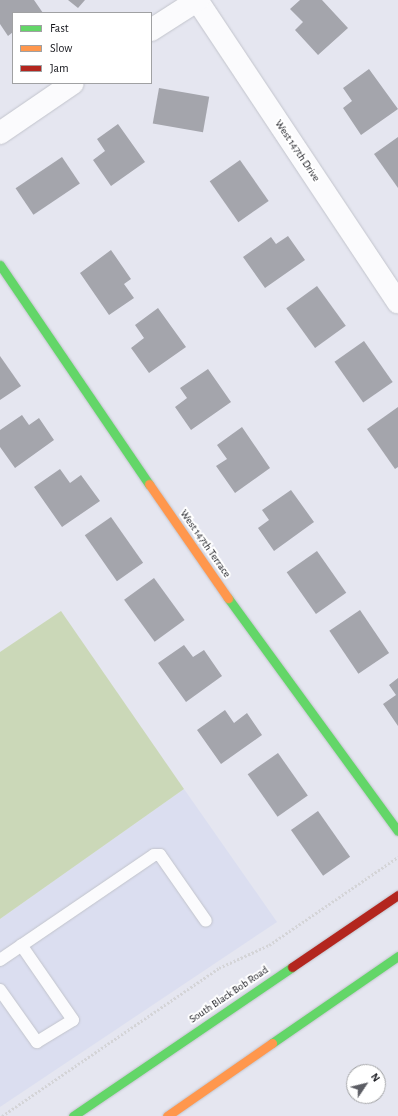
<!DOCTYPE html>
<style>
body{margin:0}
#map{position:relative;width:398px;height:1116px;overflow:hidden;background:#e5e6f0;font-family:"Alegreya Sans",sans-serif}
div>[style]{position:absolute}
.built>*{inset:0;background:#dbdef0}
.green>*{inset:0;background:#cbd8b8}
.building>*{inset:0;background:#a4a5ac;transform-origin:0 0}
.path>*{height:2.5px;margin-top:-1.25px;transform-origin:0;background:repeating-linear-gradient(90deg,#d4d4d7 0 2px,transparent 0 4px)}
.roads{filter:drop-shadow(0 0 1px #c2c4cc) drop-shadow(0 0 1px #c2c4cc)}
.lane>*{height:12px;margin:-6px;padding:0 6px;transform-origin:6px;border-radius:6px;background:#fbfbfd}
.street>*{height:22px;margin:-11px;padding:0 11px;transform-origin:11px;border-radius:11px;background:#fbfbfd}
.fast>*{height:9px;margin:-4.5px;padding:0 4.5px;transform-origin:4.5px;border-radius:4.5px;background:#63d668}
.slow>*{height:9px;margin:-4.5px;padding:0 4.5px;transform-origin:4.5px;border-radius:4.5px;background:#ff974d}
.jam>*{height:9px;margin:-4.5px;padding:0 4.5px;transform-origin:4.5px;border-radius:4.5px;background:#b3261e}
span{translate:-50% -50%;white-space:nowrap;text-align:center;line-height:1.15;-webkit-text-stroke:4px #fff;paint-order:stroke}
.street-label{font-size:11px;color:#121319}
.legend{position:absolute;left:12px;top:12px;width:140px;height:72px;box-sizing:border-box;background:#fff;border:1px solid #a0a1a3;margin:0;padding:5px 7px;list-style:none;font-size:12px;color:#121319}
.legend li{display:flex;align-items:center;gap:8px;height:20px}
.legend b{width:20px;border:1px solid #a0a1a3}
.north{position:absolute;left:346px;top:1064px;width:40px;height:40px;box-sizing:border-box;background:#fff;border:1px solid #a0a1a3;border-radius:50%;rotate:55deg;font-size:11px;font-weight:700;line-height:16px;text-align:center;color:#121319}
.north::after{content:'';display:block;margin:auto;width:14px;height:18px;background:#5c5d64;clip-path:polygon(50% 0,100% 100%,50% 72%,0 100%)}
</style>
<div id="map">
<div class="built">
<div style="clip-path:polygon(184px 789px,277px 922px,0 1107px,0 919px)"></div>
</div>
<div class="green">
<div style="clip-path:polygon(61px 611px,184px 789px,0 919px,0 652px)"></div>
</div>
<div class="building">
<div style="clip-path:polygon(0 0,34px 0,43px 13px,13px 13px,13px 32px,8px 36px,0 24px)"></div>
<div style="clip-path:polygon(68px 0,85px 0,78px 8px)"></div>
<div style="clip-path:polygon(300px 0,322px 0,348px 28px,318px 55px,295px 30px,303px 22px,290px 9px)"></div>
<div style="clip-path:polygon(369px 69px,398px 109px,361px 135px,343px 108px,352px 101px,343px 88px)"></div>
<div style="left:159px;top:88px;width:51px;height:36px;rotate:10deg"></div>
<div style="clip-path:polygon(118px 124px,145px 162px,111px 186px,93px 160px,105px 151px,97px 139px)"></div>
<div style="clip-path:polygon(398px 137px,398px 188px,374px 154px)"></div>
<div style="left:62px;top:157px;width:32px;height:56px;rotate:56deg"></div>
<div style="left:240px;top:160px;width:50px;height:37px;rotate:55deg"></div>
<div style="clip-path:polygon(288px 236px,305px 260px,265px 288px,243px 257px,271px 237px,276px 244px)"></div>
<div style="clip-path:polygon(111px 250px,131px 279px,124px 284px,134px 298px,109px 315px,80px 273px)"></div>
<div style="left:317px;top:286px;width:49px;height:38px;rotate:54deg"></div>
<div style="clip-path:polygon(158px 308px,186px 347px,149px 373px,131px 348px,144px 338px,135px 325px)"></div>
<div style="left:364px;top:341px;width:50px;height:36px;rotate:55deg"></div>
<div style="clip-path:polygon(0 356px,21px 386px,0 400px)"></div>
<div style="clip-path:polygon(208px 369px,231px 402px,191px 430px,175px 407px,187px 398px,180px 388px)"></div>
<div style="clip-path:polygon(398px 407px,398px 467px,395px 469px,367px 429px)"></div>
<div style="clip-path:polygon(22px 415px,29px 425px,39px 418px,54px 440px,15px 468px,0 447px,0 430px)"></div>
<div style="clip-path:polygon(242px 427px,270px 468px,235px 493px,216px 466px,227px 459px,217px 445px)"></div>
<div style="clip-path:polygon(60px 469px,70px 483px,81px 475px,100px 501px,62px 527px,34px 487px)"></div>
<div style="clip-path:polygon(291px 490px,314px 522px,274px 551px,258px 528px,269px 520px,262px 510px)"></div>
<div style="left:111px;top:517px;width:56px;height:32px;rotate:55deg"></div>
<div style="left:317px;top:551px;width:51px;height:37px;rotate:55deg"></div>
<div style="left:154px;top:578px;width:52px;height:37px;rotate:54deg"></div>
<div style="left:360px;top:610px;width:52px;height:37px;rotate:56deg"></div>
<div style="clip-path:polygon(184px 645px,193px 657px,204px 650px,222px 676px,186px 702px,158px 663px)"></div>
<div style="clip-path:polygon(398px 678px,398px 726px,383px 704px,396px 695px,389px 685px)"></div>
<div style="clip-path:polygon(225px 710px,234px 723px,247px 713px,262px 735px,221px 764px,197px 730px)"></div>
<div style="left:278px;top:753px;width:52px;height:37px;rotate:55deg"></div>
<div style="left:318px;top:811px;width:56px;height:33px;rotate:55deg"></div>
</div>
<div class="path">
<div style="left:2px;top:1116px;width:263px;rotate:-34.3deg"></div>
<div style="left:219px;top:968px;width:55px;rotate:-24.7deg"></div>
<div style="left:269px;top:945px;width:156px;rotate:-34.3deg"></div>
</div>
<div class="roads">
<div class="lane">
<div style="left:0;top:960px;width:186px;rotate:-34.3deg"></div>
<div style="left:154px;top:855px;width:6px"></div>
<div style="left:160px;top:855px;width:80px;rotate:55.1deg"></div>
<div style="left:0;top:990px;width:64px;rotate:54.6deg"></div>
<div style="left:37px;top:1042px;width:42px;rotate:-31.4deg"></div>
<div style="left:73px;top:1020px;width:91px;rotate:-124.7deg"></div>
</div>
<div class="street">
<div style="left:197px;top:0;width:363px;rotate:56.4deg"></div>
<div style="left:151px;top:30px;width:56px;rotate:-32.6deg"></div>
<div style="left:0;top:133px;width:88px;rotate:-34.4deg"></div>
</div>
<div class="fast">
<div style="left:0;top:265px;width:265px;rotate:55.8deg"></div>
<div style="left:228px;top:598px;width:288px;rotate:53.9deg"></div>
<div style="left:272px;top:1043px;width:153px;rotate:-34.6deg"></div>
<div style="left:73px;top:1116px;width:265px;rotate:-34.2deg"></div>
</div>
<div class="slow">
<div style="left:149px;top:484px;width:139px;rotate:55.3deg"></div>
<div style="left:167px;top:1116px;width:128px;rotate:-34.8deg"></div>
</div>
<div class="jam">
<div style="left:292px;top:967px;width:128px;rotate:-34.2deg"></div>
</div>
</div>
<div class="street-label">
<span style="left:297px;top:151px;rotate:56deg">West 147th Drive</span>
<span style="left:205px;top:544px;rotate:55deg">West 147th Terrace</span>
<span style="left:229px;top:995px;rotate:-34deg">South Black Bob Road</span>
</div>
<ul class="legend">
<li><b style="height:5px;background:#63d668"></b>Fast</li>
<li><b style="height:5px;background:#ff974d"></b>Slow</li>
<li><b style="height:5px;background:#b3261e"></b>Jam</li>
</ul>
<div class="north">N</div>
</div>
